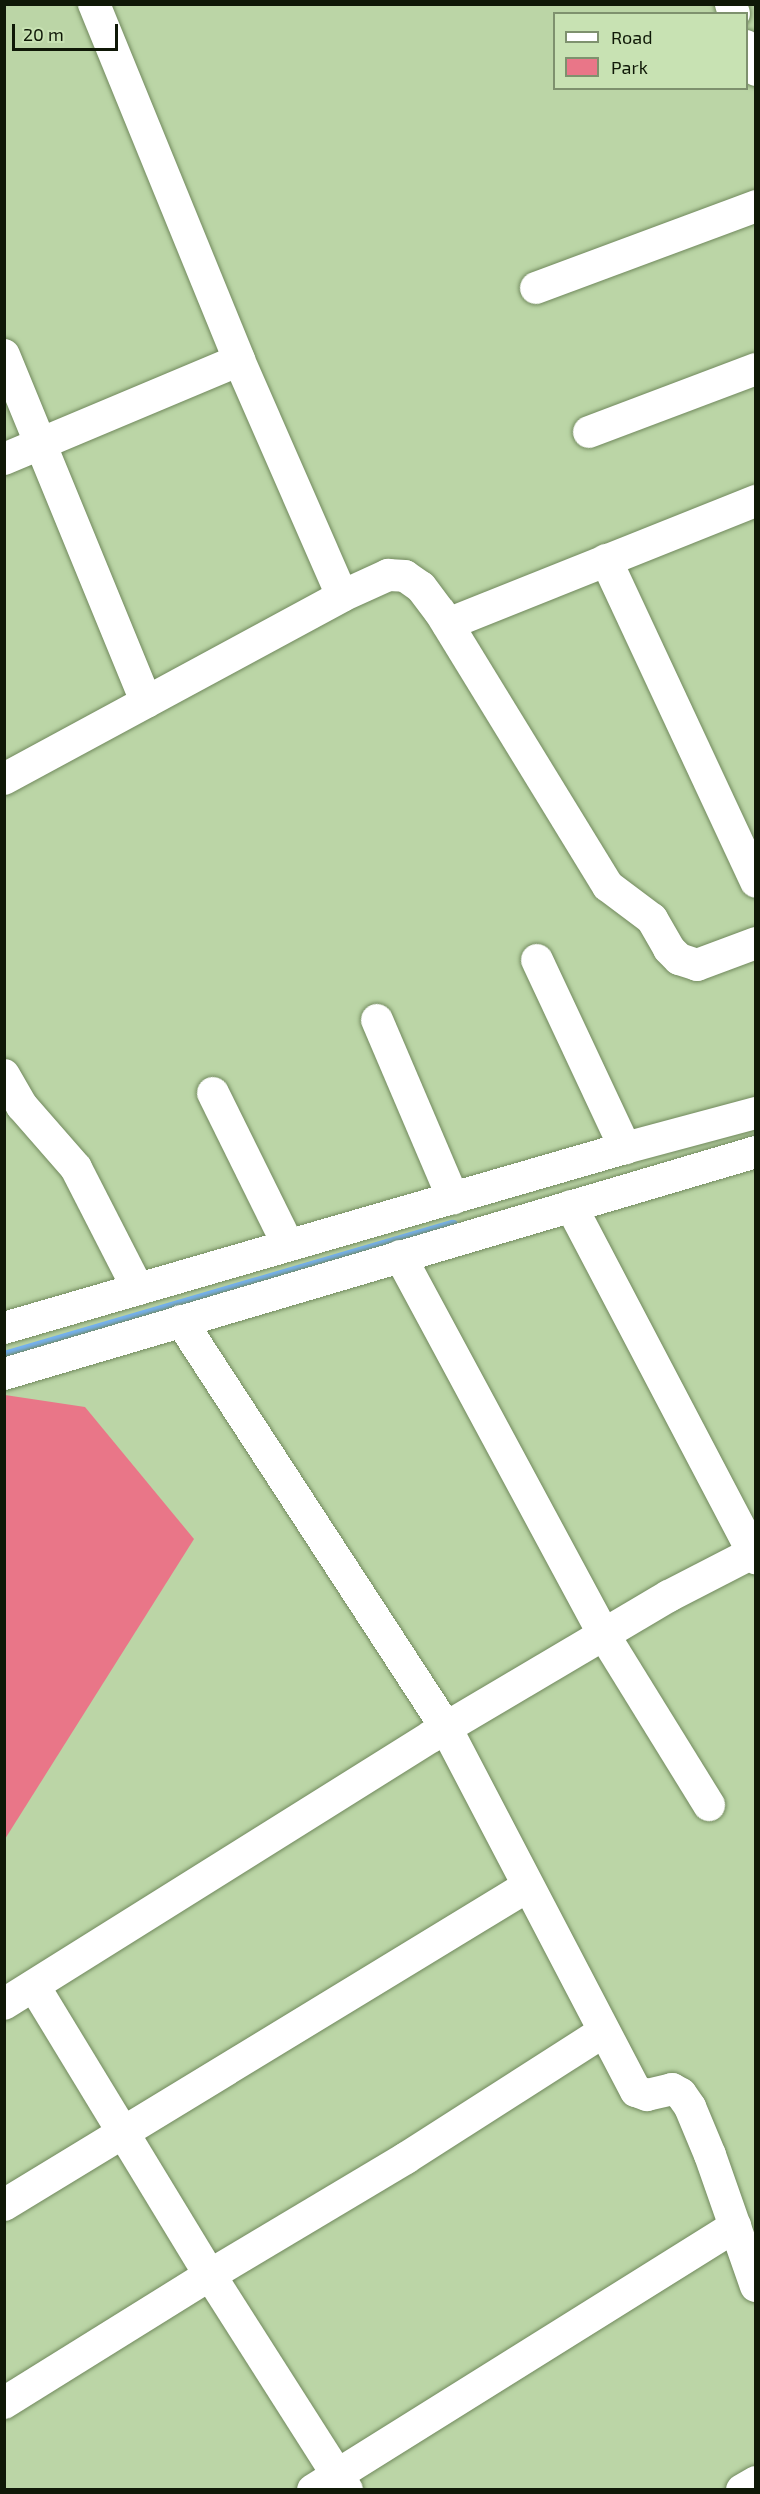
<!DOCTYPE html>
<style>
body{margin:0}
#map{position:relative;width:760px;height:2494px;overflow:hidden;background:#bbd5a6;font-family:"Exo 2",sans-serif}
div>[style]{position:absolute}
.green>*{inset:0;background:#e97688}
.stream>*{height:10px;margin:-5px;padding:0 5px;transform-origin:5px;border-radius:5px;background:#75b3f6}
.roads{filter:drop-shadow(0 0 2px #71895d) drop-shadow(0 0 2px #71895d)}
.minor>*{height:32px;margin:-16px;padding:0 16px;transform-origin:16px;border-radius:16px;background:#fff}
span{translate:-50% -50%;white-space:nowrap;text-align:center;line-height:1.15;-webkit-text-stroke:6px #c8e2b3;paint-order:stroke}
.frame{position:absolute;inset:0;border:6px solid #0f1807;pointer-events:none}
.legend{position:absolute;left:553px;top:12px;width:195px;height:78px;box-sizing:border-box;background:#c8e2b3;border:2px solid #7e916e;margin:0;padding:8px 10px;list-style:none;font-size:18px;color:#0f1807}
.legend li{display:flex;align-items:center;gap:12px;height:30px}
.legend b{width:30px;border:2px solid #7e916e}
.scale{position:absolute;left:12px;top:24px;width:106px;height:27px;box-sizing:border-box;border:3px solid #0f1807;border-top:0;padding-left:8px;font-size:18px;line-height:21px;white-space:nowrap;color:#0f1807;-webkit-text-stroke:4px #c8e2b3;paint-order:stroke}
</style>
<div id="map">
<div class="green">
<div style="clip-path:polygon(5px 1395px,85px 1407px,194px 1539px,5px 1839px)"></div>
</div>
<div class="stream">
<div style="left:4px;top:1356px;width:468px;rotate:-16.3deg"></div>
</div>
<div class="roads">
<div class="minor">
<div style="left:94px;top:4px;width:384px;rotate:67.8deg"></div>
<div style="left:239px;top:360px;width:257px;rotate:66.4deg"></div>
<div style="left:731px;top:4px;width:10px;rotate:73deg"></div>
<div style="left:746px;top:46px;width:26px;rotate:67deg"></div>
<div style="left:536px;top:288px;width:235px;rotate:-20.4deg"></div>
<div style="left:4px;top:355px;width:375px;rotate:67.7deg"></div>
<div style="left:589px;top:432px;width:178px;rotate:-20.7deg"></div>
<div style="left:4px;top:459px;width:255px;rotate:-22.8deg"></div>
<div style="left:606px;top:560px;width:355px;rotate:65deg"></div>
<div style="left:448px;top:624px;width:332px;rotate:-21.8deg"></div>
<div style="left:4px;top:779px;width:384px;rotate:-28.4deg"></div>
<div style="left:342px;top:596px;width:51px;rotate:-24.5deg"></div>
<div style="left:388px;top:575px;width:17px;rotate:3deg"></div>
<div style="left:405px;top:576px;width:19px;rotate:35deg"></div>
<div style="left:421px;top:587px;width:31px;rotate:53deg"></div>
<div style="left:440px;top:612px;width:321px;rotate:58.5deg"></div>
<div style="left:608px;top:886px;width:55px;rotate:36.9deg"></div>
<div style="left:652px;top:919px;width:34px;rotate:60deg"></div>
<div style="left:669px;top:949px;width:14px;rotate:45deg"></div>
<div style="left:679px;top:959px;width:19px;rotate:18deg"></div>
<div style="left:697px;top:965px;width:63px;rotate:-20.4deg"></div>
<div style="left:537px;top:960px;width:208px;rotate:64.9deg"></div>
<div style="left:377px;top:1020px;width:194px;rotate:66.9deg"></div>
<div style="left:4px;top:1075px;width:36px;rotate:60deg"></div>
<div style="left:22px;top:1106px;width:82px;rotate:48.9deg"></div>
<div style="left:76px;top:1168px;width:136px;rotate:62.9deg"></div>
<div style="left:213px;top:1093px;width:169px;rotate:63.7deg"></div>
<div style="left:571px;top:1206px;width:398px;rotate:62.3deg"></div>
<div style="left:400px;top:1256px;width:430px;rotate:61.7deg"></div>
<div style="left:604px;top:1635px;width:200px;rotate:58.3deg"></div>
<div style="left:181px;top:1321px;width:486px;rotate:56.9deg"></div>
<div style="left:446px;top:1728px;width:410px;rotate:62.4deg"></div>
<div style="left:636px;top:2091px;width:12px;rotate:20deg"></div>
<div style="left:647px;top:2095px;width:26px;rotate:-13deg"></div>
<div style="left:672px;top:2089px;width:10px;rotate:29deg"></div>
<div style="left:681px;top:2094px;width:16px;rotate:55deg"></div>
<div style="left:690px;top:2107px;width:52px;rotate:67.4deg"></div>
<div style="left:710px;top:2155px;width:139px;rotate:70.7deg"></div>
<div style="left:4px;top:1328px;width:647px;rotate:-16.16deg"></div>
<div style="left:625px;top:1148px;width:136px;rotate:-15deg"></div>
<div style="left:4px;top:1374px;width:784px;rotate:-16.45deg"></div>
<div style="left:34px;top:1986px;width:338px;rotate:58.7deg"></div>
<div style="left:210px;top:2275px;width:255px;rotate:57.5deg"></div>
<div style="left:4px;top:2004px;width:505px;rotate:-32.05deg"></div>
<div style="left:432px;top:1736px;width:275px;rotate:-30.6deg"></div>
<div style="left:669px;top:1596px;width:98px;rotate:-27.3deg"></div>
<div style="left:4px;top:2205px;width:613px;rotate:-31.33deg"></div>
<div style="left:4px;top:2403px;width:243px;rotate:-31.9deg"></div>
<div style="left:210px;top:2275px;width:228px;rotate:-30.8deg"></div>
<div style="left:406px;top:2158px;width:234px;rotate:-32.6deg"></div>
<div style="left:313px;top:2490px;width:498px;rotate:-32deg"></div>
<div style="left:742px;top:2490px;width:16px;rotate:-30deg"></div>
</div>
</div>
<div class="frame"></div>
<ul class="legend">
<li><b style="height:8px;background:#fff"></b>Road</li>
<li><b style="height:16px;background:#e97688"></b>Park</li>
</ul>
<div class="scale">20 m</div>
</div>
